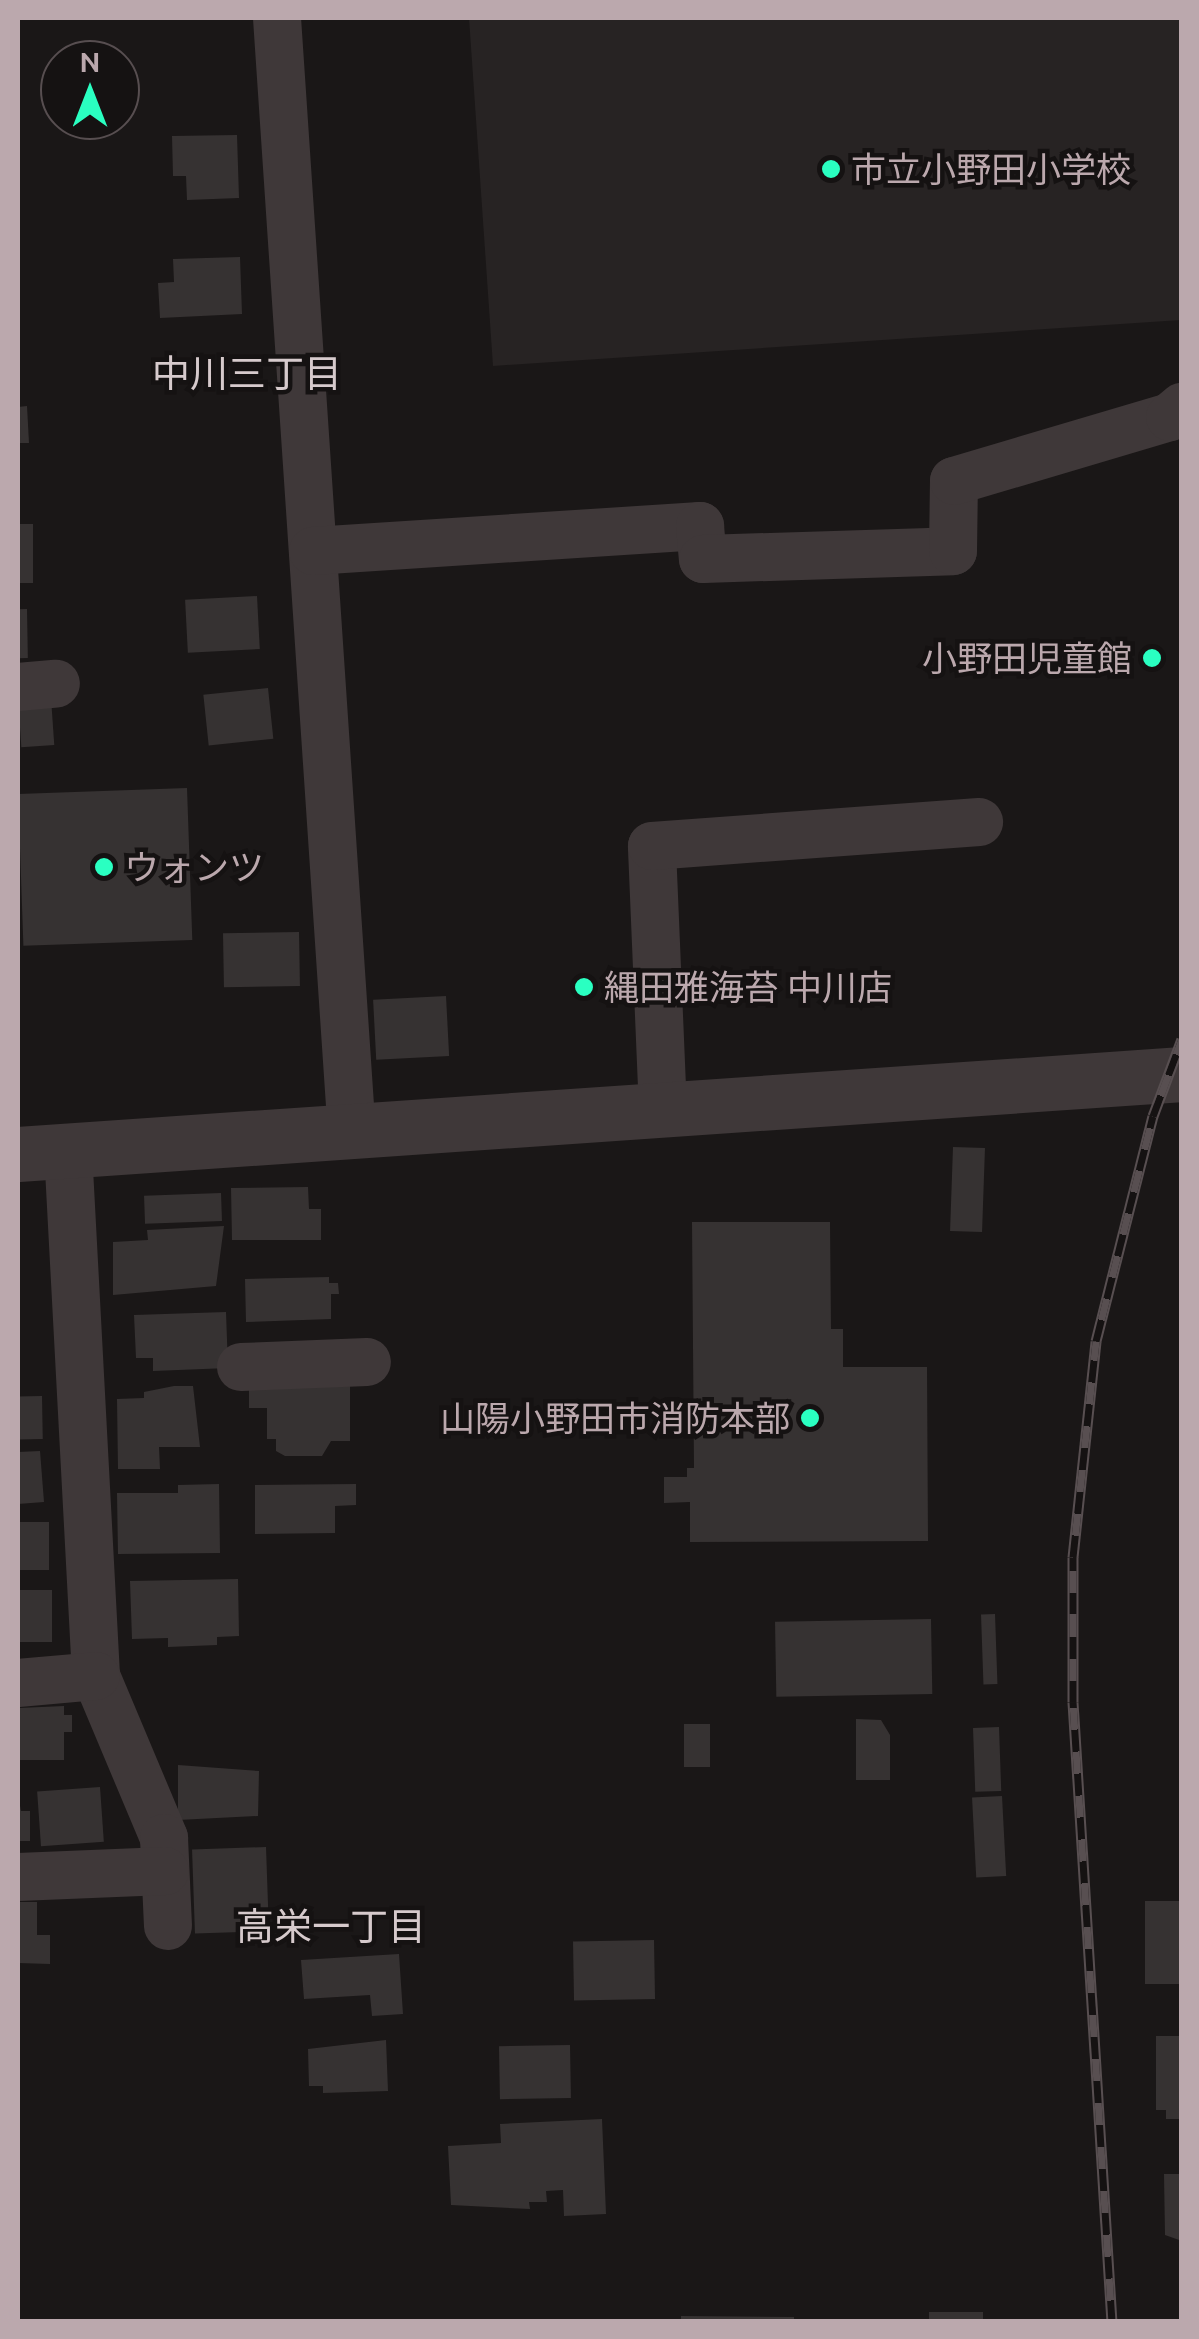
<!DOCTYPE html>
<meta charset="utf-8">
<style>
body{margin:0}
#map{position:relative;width:1199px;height:2339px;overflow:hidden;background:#1a1717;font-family:Ubuntu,"Noto Sans JP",sans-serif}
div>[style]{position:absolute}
.built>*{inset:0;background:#272323}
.building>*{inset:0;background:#363232;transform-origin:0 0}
.minor>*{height:48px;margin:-24px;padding:0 24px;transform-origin:24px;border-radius:24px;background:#3f3839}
.tertiary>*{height:55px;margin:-27.5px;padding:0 27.5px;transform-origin:27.5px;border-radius:27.5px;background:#3f3839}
.rail>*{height:11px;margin-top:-5.5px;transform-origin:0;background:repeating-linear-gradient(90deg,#151212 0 22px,#584f51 0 44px);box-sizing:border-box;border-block:2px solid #584f51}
.dots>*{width:28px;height:28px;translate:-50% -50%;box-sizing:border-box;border:5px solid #151212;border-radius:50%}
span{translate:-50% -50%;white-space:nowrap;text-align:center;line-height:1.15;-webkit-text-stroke:9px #151212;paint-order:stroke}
.poi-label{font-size:35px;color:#bba8ad}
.left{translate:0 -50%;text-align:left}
.right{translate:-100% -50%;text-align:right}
.neighbourhood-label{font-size:38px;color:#d6cacc}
.frame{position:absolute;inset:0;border:20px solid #bba8ad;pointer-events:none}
.north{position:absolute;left:40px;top:40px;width:100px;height:100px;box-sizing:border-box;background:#151212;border:2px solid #574e50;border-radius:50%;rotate:0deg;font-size:28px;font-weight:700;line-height:40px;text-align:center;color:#bba8ad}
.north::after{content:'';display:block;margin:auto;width:35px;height:45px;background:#2affc1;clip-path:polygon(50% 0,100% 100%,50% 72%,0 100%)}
</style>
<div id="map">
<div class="built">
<div style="clip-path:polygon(469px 18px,1181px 18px,1181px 320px,493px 366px)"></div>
</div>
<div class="building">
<div style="clip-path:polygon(237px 135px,239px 198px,187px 200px,186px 176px,173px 176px,172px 136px)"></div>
<div style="clip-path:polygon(240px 257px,242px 314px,160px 318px,158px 283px,174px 282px,173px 259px)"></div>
<div style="clip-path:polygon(27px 406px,29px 443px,18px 443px,18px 407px)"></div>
<div style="left:18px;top:524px;width:15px;height:59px"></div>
<div style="left:257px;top:596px;width:53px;height:72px;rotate:87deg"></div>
<div style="left:27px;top:609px;width:49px;height:9px;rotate:89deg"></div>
<div style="left:268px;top:688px;width:51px;height:65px;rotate:84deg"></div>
<div style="left:51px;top:698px;width:47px;height:33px;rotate:86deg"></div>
<div style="left:187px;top:788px;width:152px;height:169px;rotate:88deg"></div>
<div style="left:299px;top:932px;width:54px;height:76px;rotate:89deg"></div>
<div style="left:446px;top:996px;width:60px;height:73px;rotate:87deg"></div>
<div style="left:953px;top:1147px;width:32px;height:84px;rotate:2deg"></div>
<div style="clip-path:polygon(308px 1187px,309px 1209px,321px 1209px,321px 1240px,232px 1240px,231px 1188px)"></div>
<div style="left:221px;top:1193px;width:28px;height:77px;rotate:88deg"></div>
<div style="clip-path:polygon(692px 1222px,830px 1222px,831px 1329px,843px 1329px,843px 1367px,927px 1367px,928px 1541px,690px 1542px,690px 1502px,664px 1503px,664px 1477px,687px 1477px,687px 1468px,694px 1468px)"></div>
<div style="clip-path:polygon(224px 1226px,216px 1286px,113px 1295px,113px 1242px,148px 1240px,147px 1230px)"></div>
<div style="clip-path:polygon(329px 1277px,329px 1283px,338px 1283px,339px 1294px,331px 1294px,331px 1319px,246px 1322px,245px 1279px)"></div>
<div style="clip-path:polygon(226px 1312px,228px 1368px,153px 1371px,153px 1358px,136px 1358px,134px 1315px)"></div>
<div style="clip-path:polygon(249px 1383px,350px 1384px,350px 1441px,331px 1441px,322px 1456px,285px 1456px,276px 1451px,276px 1439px,267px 1439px,267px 1408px,249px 1408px)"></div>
<div style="clip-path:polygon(174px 1386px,193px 1386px,200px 1447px,159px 1447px,160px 1469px,118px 1469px,117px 1399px,144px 1398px,144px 1392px)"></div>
<div style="left:42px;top:1396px;width:43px;height:24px;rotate:89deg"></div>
<div style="clip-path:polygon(40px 1451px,44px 1502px,18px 1504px,18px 1452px)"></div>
<div style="clip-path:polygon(219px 1484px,220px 1553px,118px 1554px,117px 1493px,178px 1493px,178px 1485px)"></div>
<div style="clip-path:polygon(356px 1484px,356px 1505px,335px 1506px,335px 1533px,255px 1534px,255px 1485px)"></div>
<div style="left:18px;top:1522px;width:31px;height:48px"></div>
<div style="clip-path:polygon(238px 1579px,239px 1636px,217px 1637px,217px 1645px,168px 1647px,168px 1638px,132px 1639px,130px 1581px)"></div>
<div style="left:52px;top:1590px;width:52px;height:34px;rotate:90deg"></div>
<div style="left:995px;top:1614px;width:70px;height:14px;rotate:88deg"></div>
<div style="left:931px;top:1619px;width:75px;height:156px;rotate:89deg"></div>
<div style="clip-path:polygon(64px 1706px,64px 1715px,72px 1715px,72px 1732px,64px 1732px,64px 1760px,20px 1760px,19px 1708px)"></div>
<div style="clip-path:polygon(856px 1719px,881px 1720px,890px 1735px,890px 1780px,856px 1780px)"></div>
<div style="left:684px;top:1724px;width:26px;height:43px"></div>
<div style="left:999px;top:1727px;width:64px;height:26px;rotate:88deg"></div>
<div style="clip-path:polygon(178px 1765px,259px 1771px,258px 1816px,178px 1820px)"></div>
<div style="left:100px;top:1787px;width:55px;height:63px;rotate:86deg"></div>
<div style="clip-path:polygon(18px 1795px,21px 1811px,30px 1811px,30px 1841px,18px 1841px)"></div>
<div style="left:1002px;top:1796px;width:80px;height:30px;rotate:87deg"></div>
<div style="left:266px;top:1847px;width:84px;height:74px;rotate:88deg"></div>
<div style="left:1182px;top:1901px;width:83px;height:37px;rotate:90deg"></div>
<div style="clip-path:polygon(18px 1902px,37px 1902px,37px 1935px,50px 1935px,50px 1964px,18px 1963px)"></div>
<div style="left:654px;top:1940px;width:59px;height:81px;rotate:89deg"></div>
<div style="clip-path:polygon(399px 1954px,403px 2014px,372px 2016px,370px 1995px,304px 1999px,301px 1960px)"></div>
<div style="clip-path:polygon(1156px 2036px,1182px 2036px,1182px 2119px,1166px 2119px,1166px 2110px,1156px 2110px)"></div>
<div style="clip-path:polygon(386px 2040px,388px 2091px,323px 2093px,323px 2086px,309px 2086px,308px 2049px)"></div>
<div style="left:570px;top:2045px;width:53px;height:71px;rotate:89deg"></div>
<div style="clip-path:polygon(602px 2119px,606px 2214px,564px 2216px,563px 2190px,546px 2191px,547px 2202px,529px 2202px,530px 2209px,451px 2205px,448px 2146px,501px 2143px,500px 2124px)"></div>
<div style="clip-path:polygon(1164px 2174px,1182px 2174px,1182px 2241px,1165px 2235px)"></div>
<div style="left:983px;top:2312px;width:10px;height:54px;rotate:90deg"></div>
<div style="clip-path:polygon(681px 2316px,794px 2317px,794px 2322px,681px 2322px)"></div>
</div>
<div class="minor">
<div style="left:277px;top:18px;width:1119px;rotate:86.16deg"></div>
<div style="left:313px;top:551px;width:388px;rotate:-3.7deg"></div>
<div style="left:700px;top:526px;width:33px;rotate:85deg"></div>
<div style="left:703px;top:559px;width:250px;rotate:-1.8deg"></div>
<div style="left:953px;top:551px;width:70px;rotate:-89.2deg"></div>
<div style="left:954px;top:481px;width:225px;rotate:-16.5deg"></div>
<div style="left:1170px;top:417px;width:16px;rotate:-40deg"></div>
<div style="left:18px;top:687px;width:38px;rotate:-5deg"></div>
<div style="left:663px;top:1111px;width:265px;rotate:-92.4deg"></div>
<div style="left:652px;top:846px;width:328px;rotate:-4.2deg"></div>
<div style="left:68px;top:1150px;width:527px;rotate:86.95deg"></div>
<div style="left:96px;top:1676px;width:176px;rotate:67.2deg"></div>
<div style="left:164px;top:1838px;width:88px;rotate:87.4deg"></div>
<div style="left:241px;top:1367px;width:126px;rotate:-2.3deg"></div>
<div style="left:18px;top:1683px;width:78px;rotate:-5.1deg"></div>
<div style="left:18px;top:1877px;width:147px;rotate:-2.3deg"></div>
</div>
<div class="tertiary">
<div style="left:18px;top:1154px;width:1167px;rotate:-3.93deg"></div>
</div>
<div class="rail">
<div style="left:1112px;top:2322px;width:621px;rotate:-93.6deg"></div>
<div style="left:1073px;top:1702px;width:145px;rotate:-90deg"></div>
<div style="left:1073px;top:1557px;width:217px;rotate:-83.9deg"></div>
<div style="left:1096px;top:1341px;width:232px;rotate:-75.8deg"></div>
<div style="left:1153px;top:1116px;width:82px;rotate:-69.4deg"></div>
</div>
<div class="dots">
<div style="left:831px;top:169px;background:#2affc1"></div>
<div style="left:1152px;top:658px;background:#2affc1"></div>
<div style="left:104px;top:867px;background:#2affc1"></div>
<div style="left:584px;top:987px;background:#2affc1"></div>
<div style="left:810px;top:1418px;background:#2affc1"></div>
</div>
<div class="poi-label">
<span class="left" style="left:851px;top:169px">市立小野田小学校</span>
<span class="right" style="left:1132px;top:658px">小野田児童館</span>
<span class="left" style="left:124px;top:867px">ウォンツ</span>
<span class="left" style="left:604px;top:987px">縄田雅海苔 中川店</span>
<span class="right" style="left:790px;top:1418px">山陽小野田市消防本部</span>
</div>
<div class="neighbourhood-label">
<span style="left:247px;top:374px">中川三丁目</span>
<span style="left:331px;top:1927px">高栄一丁目</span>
</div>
<div class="frame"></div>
<div class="north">N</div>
</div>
